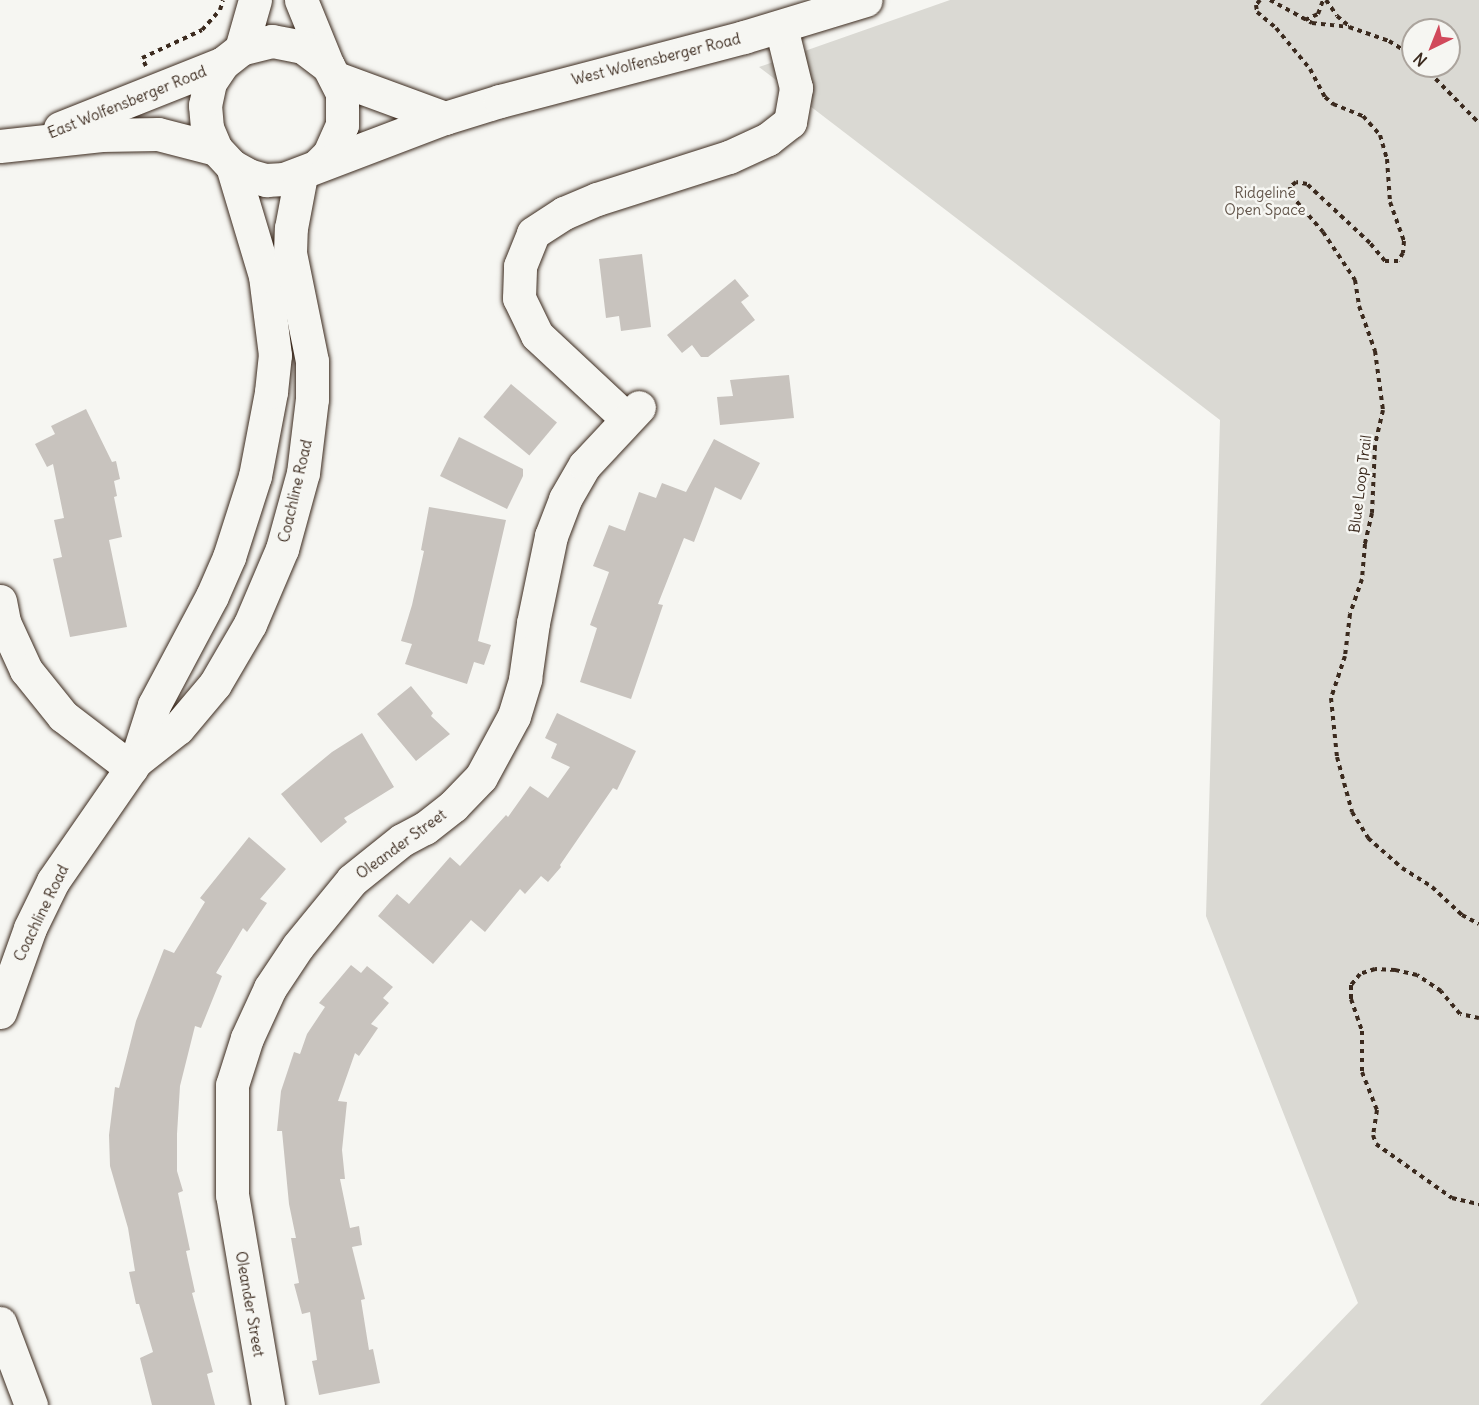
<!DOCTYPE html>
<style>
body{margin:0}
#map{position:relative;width:1479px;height:1405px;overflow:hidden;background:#f6f6f2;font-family:Delius,sans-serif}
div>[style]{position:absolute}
.green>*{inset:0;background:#dad9d3}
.building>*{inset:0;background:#c8c3be;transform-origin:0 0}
.path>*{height:4px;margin-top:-2px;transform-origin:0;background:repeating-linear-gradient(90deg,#3b2a1e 0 4.5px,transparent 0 9px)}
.roads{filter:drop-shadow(0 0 2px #3b2a1e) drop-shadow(0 0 2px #3b2a1e)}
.minor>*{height:33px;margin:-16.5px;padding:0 16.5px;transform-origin:16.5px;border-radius:16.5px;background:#f6f6f2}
.major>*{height:33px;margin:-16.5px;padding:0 16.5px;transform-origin:16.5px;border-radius:16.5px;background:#f6f6f2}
span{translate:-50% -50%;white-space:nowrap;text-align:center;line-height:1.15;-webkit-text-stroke:5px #f6f6f2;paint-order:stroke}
.street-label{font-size:15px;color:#3b2a1e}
.park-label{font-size:15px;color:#63564b}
.north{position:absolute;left:1401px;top:18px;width:60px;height:60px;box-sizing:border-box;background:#f6f6f2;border:2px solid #aba49d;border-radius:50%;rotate:223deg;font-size:16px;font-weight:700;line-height:24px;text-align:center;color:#3b2a1e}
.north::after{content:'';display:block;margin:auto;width:21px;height:27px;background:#d1495b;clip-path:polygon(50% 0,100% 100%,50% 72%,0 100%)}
</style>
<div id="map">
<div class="green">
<div style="clip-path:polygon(evenodd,950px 0,1479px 0,1479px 1405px,1260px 1405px,1358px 1303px,1206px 916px,1220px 420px,759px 67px,950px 0,1413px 30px,1449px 30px,1449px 66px,1413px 66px,1413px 30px)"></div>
</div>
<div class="building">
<div style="clip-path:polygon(642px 254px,651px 327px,621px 331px,619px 316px,606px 318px,599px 259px)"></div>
<div style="clip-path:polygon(735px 279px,749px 296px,741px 302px,755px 320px,708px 357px,701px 357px,692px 345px,682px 353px,667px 335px)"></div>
<div style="clip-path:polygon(789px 375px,794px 418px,720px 425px,717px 397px,733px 396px,730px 380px)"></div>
<div style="left:511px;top:384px;width:60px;height:43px;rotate:40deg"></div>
<div style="clip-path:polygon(86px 409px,112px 462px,116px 461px,120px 479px,114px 481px,117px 496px,114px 497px,122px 537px,109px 540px,127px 627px,70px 637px,53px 559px,62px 557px,54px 520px,64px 518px,53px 464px,47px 467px,35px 444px,55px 434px,51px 426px)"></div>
<div style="clip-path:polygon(459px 437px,523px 469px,523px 476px,507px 509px,440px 476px)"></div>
<div style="clip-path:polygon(714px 439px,760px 463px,741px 500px,715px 487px,694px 542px,684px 538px,658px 604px,663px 605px,631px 699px,580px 682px,597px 628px,590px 625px,609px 572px,593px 566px,609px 525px,625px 531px,639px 492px,656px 498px,662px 483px,686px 492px)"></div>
<div style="clip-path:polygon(429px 507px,506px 520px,478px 641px,491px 645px,484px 665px,474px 662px,467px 684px,405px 664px,412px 644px,401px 641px,412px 605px,424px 551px,421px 550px)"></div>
<div style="clip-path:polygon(411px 686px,433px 713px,431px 716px,450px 734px,416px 761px,377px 714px)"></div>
<div style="clip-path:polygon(557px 713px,636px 751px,617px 790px,613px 788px,560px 865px,561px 867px,548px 882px,541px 876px,525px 894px,520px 889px,485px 932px,471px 920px,433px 964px,378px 916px,397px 894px,409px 904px,450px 857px,460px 866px,506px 815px,508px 817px,530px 786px,548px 798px,570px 767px,551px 758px,557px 744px,545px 738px)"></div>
<div style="clip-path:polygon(362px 733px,394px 787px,344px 818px,347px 822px,321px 843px,281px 794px,332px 752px)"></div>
<div style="clip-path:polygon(249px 837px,286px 869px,260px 899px,267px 903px,247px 932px,243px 928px,216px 973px,222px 976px,201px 1028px,195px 1026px,180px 1086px,177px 1134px,177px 1171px,183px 1191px,178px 1193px,190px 1250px,186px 1251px,195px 1292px,192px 1293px,213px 1372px,207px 1374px,215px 1405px,152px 1405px,140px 1358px,153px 1352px,139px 1304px,136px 1304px,129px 1272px,135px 1271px,128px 1228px,110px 1166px,109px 1135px,115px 1087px,119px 1088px,136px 1021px,164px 949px,174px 953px,205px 902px,200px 898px)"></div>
<div style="clip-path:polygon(351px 965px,361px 973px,367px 966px,393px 987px,383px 998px,389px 1003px,371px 1024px,378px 1028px,359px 1056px,355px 1053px,338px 1101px,347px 1102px,342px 1150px,345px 1179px,340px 1179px,350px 1228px,359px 1226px,362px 1245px,352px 1247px,365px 1299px,361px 1300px,369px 1350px,373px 1349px,380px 1383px,319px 1395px,312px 1361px,317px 1360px,310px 1312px,302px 1314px,294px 1284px,299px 1283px,291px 1238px,296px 1238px,289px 1204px,282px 1131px,277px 1131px,281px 1091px,294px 1052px,300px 1054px,307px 1034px,325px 1007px,319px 1003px)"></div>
</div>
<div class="path">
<div style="left:1260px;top:0;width:6px;rotate:129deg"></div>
<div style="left:1256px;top:5px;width:7px;rotate:82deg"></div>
<div style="left:1257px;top:12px;width:25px;rotate:40deg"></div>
<div style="left:1276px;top:28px;width:53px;rotate:50.3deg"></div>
<div style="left:1310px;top:69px;width:32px;rotate:62deg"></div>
<div style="left:1325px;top:97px;width:11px;rotate:41deg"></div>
<div style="left:1333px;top:104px;width:32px;rotate:22deg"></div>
<div style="left:1363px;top:116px;width:25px;rotate:48deg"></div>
<div style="left:1380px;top:135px;width:25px;rotate:74deg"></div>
<div style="left:1387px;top:159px;width:43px;rotate:86deg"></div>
<div style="left:1390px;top:202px;width:41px;rotate:70.3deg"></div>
<div style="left:1404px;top:241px;width:12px;rotate:95deg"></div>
<div style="left:1403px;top:253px;width:9px;rotate:122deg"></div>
<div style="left:1398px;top:261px;width:13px;rotate:180deg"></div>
<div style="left:1385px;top:261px;width:23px;rotate:-130deg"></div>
<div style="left:1370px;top:243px;width:86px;rotate:-136.9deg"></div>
<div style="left:1307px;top:184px;width:11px;rotate:-170deg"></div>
<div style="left:1296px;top:182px;width:8px;rotate:140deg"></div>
<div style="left:1290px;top:187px;width:8px;rotate:83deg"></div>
<div style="left:1291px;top:195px;width:49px;rotate:49.1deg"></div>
<div style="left:1323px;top:232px;width:58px;rotate:56.3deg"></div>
<div style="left:1355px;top:280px;width:26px;rotate:81deg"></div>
<div style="left:1359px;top:306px;width:48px;rotate:70.4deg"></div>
<div style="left:1375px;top:351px;width:60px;rotate:82.3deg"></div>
<div style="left:1383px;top:410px;width:37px;rotate:103deg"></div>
<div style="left:1375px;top:446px;width:67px;rotate:92.6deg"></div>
<div style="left:1372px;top:513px;width:32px;rotate:103deg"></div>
<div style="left:1365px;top:544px;width:35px;rotate:95deg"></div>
<div style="left:1362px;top:579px;width:37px;rotate:109deg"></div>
<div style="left:1350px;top:614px;width:42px;rotate:96.8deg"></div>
<div style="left:1345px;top:656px;width:44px;rotate:108.4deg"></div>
<div style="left:1331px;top:698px;width:59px;rotate:84.2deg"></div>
<div style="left:1337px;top:757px;width:57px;rotate:74.7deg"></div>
<div style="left:1352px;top:812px;width:31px;rotate:58deg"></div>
<div style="left:1368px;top:838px;width:45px;rotate:41.4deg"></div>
<div style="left:1402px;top:868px;width:36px;rotate:32deg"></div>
<div style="left:1432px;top:887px;width:41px;rotate:43deg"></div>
<div style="left:1462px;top:915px;width:19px;rotate:28deg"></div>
<div style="left:1270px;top:0;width:48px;rotate:28.7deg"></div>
<div style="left:1312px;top:23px;width:37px;rotate:6deg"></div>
<div style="left:1349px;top:27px;width:42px;rotate:19.3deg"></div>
<div style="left:1389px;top:41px;width:28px;rotate:32deg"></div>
<div style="left:1326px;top:0;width:19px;rotate:55deg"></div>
<div style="left:1337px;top:16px;width:16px;rotate:40deg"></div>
<div style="left:1305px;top:20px;width:14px;rotate:-25deg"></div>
<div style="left:1318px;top:14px;width:15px;rotate:-70deg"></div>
<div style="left:146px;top:66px;width:9px;rotate:-117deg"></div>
<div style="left:142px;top:58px;width:66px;rotate:-25deg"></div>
<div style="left:202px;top:30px;width:27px;rotate:-48deg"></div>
<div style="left:220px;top:10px;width:10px;rotate:-73deg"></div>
<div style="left:1423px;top:66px;width:80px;rotate:45.5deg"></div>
<div style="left:1479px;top:1018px;width:19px;rotate:-168deg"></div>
<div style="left:1460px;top:1014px;width:30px;rotate:-130deg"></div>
<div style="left:1441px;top:991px;width:29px;rotate:-146deg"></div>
<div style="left:1417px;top:975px;width:23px;rotate:-167deg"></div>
<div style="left:1395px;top:970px;width:20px;rotate:-177deg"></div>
<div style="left:1375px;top:969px;width:16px;rotate:162deg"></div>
<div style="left:1360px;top:974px;width:14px;rotate:129deg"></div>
<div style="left:1351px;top:985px;width:14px;rotate:90deg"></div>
<div style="left:1351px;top:999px;width:34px;rotate:71deg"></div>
<div style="left:1362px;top:1031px;width:41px;rotate:90deg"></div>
<div style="left:1362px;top:1072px;width:41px;rotate:68.5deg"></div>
<div style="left:1377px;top:1110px;width:25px;rotate:99deg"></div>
<div style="left:1373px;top:1135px;width:9px;rotate:72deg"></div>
<div style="left:1376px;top:1144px;width:93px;rotate:35.4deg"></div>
<div style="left:1452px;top:1198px;width:28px;rotate:13deg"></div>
</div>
<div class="roads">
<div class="minor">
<div style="left:627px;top:419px;width:123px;rotate:-137deg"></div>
<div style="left:537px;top:335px;width:41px;rotate:-115.9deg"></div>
<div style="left:519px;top:298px;width:32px;rotate:-88deg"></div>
<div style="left:520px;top:266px;width:35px;rotate:-68deg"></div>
<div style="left:533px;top:233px;width:37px;rotate:-33deg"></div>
<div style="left:564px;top:213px;width:36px;rotate:-23deg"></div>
<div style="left:597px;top:199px;width:139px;rotate:-17.7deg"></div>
<div style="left:729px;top:157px;width:43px;rotate:-24.8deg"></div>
<div style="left:768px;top:139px;width:28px;rotate:-38deg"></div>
<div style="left:790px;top:122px;width:35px;rotate:-80deg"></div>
<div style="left:796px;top:88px;width:63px;rotate:-103.8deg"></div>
<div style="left:0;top:601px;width:21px;rotate:79deg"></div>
<div style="left:4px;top:622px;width:53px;rotate:65.4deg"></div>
<div style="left:26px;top:670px;width:59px;rotate:51.2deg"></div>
<div style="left:63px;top:716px;width:86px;rotate:37.4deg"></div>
<div style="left:268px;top:1405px;width:213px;rotate:-99.7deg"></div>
<div style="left:232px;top:1195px;width:110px;rotate:-90deg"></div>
<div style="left:232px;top:1085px;width:49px;rotate:-72.3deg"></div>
<div style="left:247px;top:1038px;width:55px;rotate:-65.3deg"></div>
<div style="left:270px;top:988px;width:50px;rotate:-56.3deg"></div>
<div style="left:298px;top:946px;width:85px;rotate:-50.7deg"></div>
<div style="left:352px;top:880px;width:64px;rotate:-38.7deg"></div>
<div style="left:402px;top:840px;width:26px;rotate:-28deg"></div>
<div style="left:425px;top:828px;width:36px;rotate:-38deg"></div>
<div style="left:453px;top:806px;width:40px;rotate:-46deg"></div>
<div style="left:481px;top:777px;width:69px;rotate:-61.6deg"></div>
<div style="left:514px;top:716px;width:39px;rotate:-73deg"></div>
<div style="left:525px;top:679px;width:57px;rotate:-81.9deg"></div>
<div style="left:533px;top:623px;width:89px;rotate:-78.3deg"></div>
<div style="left:551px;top:536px;width:40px;rotate:-69deg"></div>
<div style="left:565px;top:499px;width:39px;rotate:-60deg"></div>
<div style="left:585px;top:465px;width:79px;rotate:-47deg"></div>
</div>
<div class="major">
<div style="left:301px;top:0;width:71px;rotate:67.8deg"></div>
<div style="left:241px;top:49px;width:51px;rotate:-74.1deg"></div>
<div style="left:336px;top:78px;width:116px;rotate:20.2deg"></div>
<div style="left:60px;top:128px;width:175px;rotate:-21.7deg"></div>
<div style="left:0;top:146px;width:102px;rotate:-6.2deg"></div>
<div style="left:101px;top:135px;width:57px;rotate:-1deg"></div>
<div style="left:158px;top:134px;width:60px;rotate:14.5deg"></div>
<div style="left:318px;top:165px;width:16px;rotate:-45deg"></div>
<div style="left:329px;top:154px;width:32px;rotate:-66deg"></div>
<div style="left:342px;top:125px;width:32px;rotate:-90deg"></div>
<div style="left:342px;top:93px;width:30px;rotate:-117deg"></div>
<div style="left:328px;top:66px;width:31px;rotate:-143deg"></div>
<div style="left:303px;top:47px;width:32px;rotate:-169deg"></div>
<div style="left:272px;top:41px;width:32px;rotate:166deg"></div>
<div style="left:241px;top:49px;width:23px;rotate:142deg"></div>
<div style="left:223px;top:63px;width:23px;rotate:124deg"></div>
<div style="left:210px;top:82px;width:24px;rotate:102deg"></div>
<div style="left:205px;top:105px;width:23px;rotate:85deg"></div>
<div style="left:207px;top:128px;width:23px;rotate:67deg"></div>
<div style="left:216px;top:149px;width:23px;rotate:47deg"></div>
<div style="left:232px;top:166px;width:18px;rotate:29deg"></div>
<div style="left:248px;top:175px;width:19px;rotate:16deg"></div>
<div style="left:266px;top:180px;width:18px;rotate:-3deg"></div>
<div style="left:284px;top:179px;width:172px;rotate:-20.8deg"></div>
<div style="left:445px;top:118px;width:58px;rotate:-17.2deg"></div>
<div style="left:500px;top:101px;width:252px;rotate:-14.7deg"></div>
<div style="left:744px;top:37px;width:127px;rotate:-16.9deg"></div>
<div style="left:136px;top:761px;width:59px;rotate:-72.2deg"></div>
<div style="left:154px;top:705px;width:123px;rotate:-62deg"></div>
<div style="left:212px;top:596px;width:43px;rotate:-66.4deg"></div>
<div style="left:229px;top:557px;width:85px;rotate:-72.2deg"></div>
<div style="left:255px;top:476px;width:86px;rotate:-79.2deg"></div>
<div style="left:271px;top:392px;width:37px;rotate:-84deg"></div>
<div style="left:275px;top:355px;width:80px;rotate:-97.2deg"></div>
<div style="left:265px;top:276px;width:115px;rotate:-106.7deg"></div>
<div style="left:0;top:1012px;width:89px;rotate:-70.3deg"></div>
<div style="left:30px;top:928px;width:52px;rotate:-63.9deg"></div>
<div style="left:53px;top:881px;width:146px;rotate:-55.3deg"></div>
<div style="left:136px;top:761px;width:53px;rotate:-38.2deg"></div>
<div style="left:178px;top:728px;width:57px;rotate:-49.9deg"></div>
<div style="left:215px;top:684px;width:69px;rotate:-59.7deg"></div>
<div style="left:250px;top:624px;width:82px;rotate:-66.9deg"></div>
<div style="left:282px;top:549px;width:79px;rotate:-74.6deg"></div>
<div style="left:303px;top:473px;width:75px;rotate:-83.1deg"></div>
<div style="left:312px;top:399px;width:38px;rotate:-90deg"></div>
<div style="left:312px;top:361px;width:110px;rotate:-101.5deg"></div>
<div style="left:290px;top:253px;width:25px;rotate:-88deg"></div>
<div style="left:291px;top:228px;width:54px;rotate:-79.3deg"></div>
<div style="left:0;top:1323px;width:88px;rotate:69.3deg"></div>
</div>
</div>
<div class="street-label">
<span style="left:656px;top:59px;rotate:-14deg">West Wolfensberger Road</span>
<span style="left:127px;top:102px;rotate:-22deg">East Wolfensberger Road</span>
<span style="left:1360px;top:484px;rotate:-83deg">Blue Loop Trail</span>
<span style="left:295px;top:491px;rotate:-77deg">Coachline Road</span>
<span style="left:401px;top:844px;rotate:-36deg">Oleander Street</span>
<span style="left:41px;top:913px;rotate:-64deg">Coachline Road</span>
<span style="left:250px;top:1304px;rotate:80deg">Oleander Street</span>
</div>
<div class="park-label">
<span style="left:1265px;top:201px">Ridgeline<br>Open Space</span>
</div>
<div class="north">N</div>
</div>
